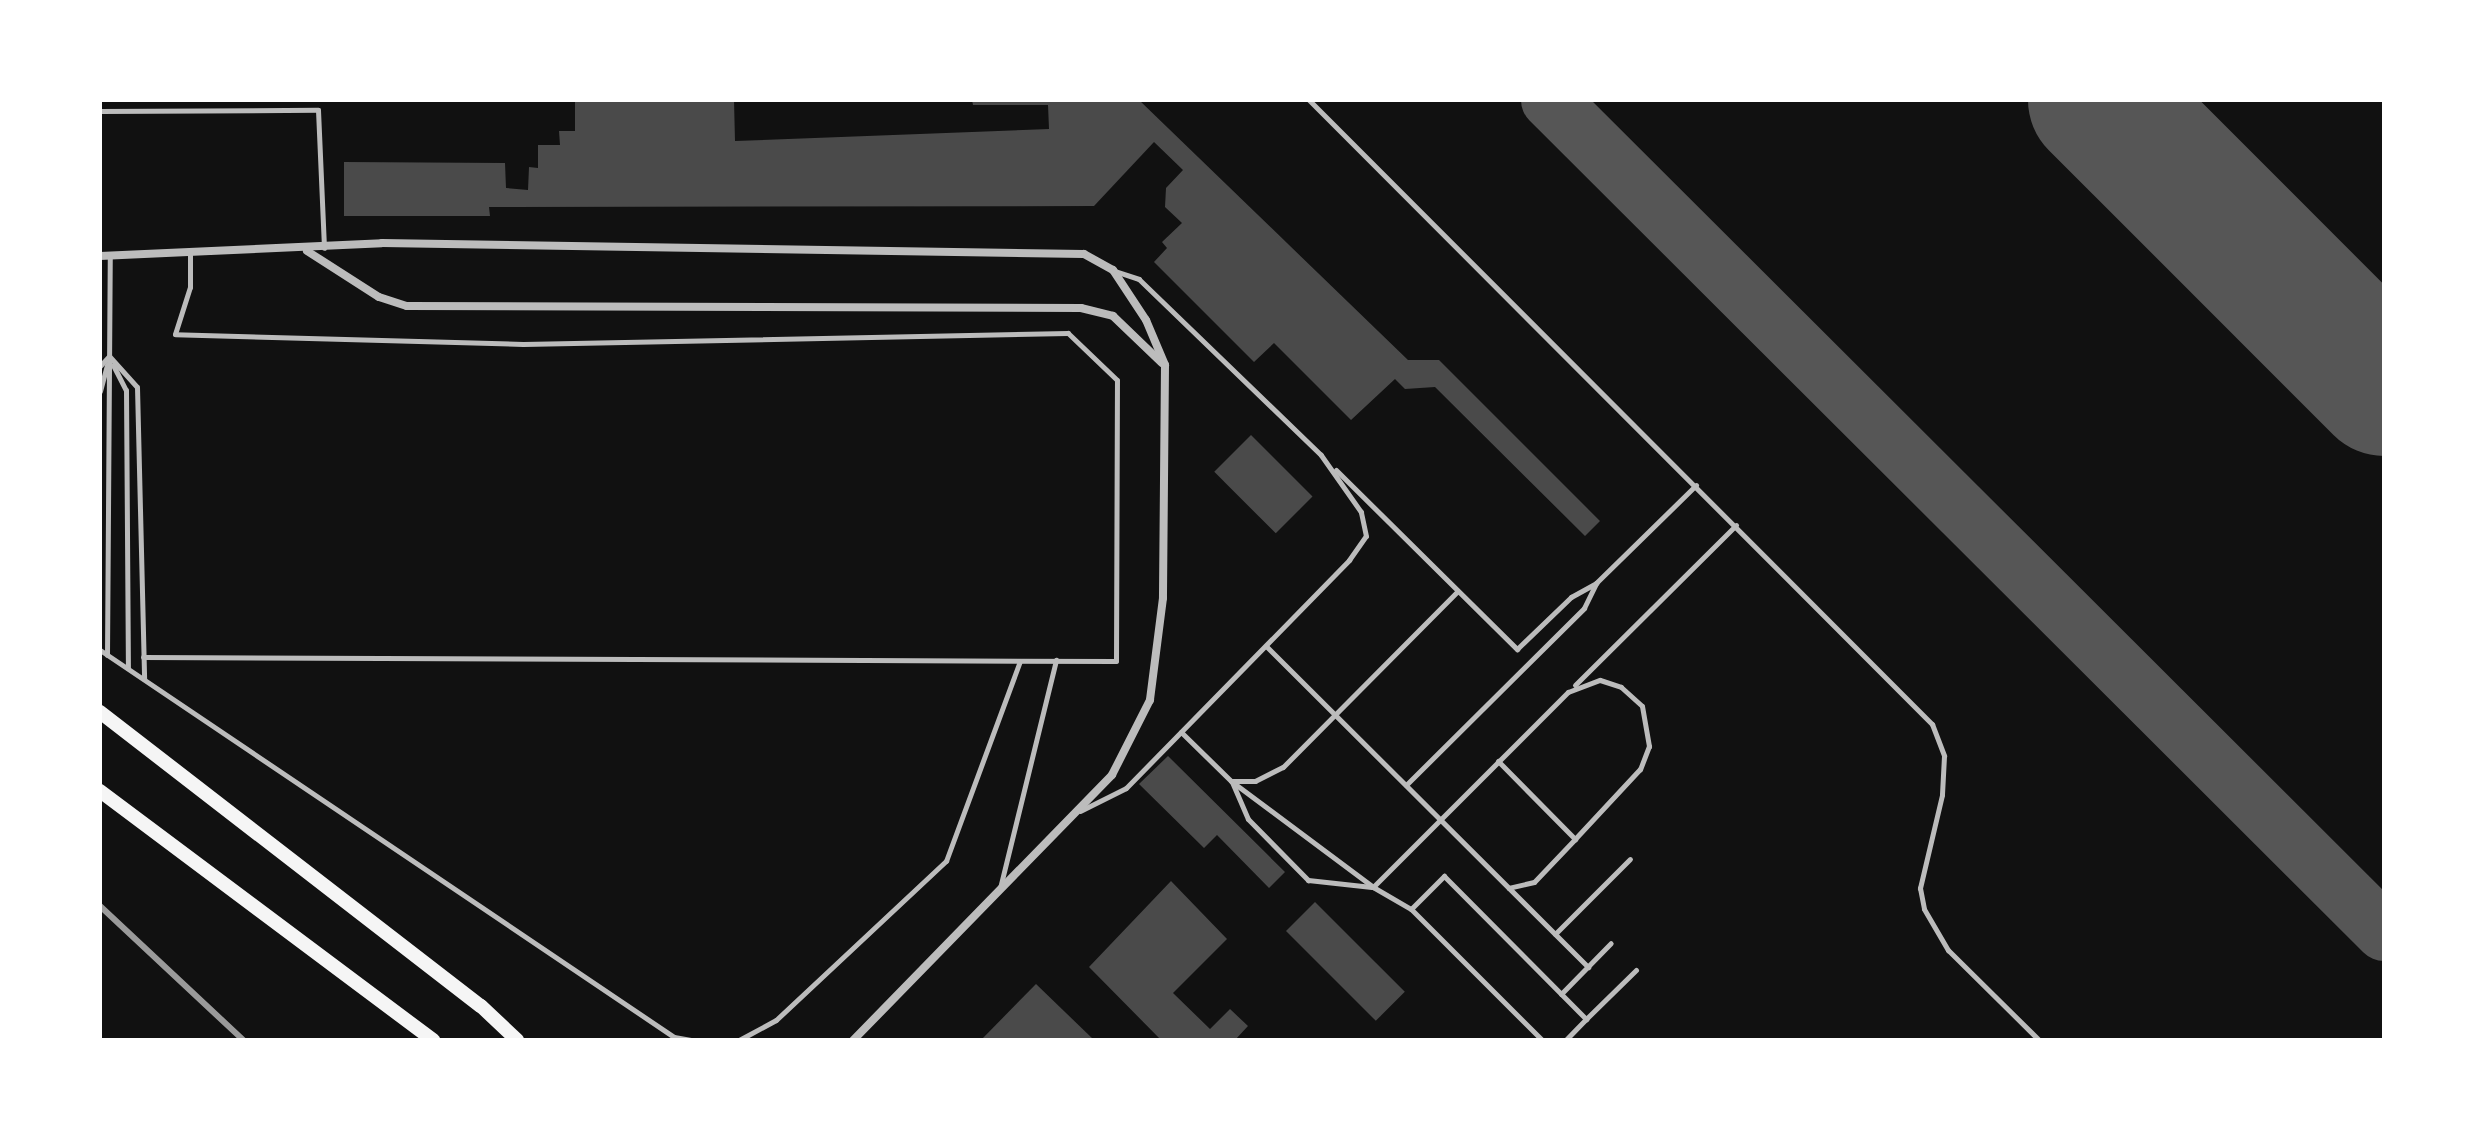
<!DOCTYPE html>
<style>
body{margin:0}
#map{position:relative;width:2484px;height:1140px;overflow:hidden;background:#111;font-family:Roboto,sans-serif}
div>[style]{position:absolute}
.taxiway>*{height:58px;margin:-29px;padding:0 29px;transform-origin:29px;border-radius:29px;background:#565656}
.runway>*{height:142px;margin:-71px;padding:0 71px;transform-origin:71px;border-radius:71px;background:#565656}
.building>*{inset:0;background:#4a4a4a;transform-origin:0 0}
.service>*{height:5px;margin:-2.5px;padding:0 2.5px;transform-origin:2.5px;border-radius:2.5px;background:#bcbcbc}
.minor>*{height:8px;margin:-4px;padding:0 4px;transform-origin:4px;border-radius:4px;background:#bcbcbc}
.secondary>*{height:14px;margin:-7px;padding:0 7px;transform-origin:7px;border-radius:7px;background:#f5f5f5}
.rail>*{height:6px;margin:-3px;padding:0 3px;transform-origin:3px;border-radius:3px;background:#9a9a9a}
span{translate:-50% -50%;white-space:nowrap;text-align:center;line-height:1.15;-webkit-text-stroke:8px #fff;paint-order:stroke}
.frame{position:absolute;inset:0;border:102px solid #fff;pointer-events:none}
</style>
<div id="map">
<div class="taxiway">
<div style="left:1550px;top:100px;width:1178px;rotate:44.93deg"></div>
</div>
<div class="runway">
<div style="left:2099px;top:100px;width:403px;rotate:45deg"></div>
</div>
<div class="building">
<div style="clip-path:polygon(575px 100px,734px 100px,735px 141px,1049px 129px,1048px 105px,973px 105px,972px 100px,1139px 100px,1408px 360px,1439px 360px,1600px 521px,1585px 536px,1435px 387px,1405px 389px,1395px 379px,1351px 420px,1274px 343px,1254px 362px,1154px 262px,1167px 248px,1162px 242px,1182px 223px,1165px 207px,1166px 188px,1183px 170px,1154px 142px,1094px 206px,489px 207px,490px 216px,344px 216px,344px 162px,505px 163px,506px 188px,528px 190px,529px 167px,538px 168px,538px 145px,560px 145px,559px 131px,575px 131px)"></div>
<div style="left:1251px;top:435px;width:87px;height:52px;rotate:45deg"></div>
<div style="clip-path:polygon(1168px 756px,1285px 872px,1269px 888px,1217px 835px,1204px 848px,1139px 784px)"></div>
<div style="clip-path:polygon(1171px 881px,1227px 939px,1173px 993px,1210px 1029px,1230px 1009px,1248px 1026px,1235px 1040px,1161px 1040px,1089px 967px)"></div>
<div style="left:1315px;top:902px;width:127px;height:41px;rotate:45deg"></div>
<div style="clip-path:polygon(1036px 984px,1094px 1040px,981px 1040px)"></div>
</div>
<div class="service">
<div style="left:1309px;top:100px;width:882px;rotate:45.05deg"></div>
<div style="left:1932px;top:724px;width:34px;rotate:69deg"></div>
<div style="left:1944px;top:756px;width:39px;rotate:93deg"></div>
<div style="left:1942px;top:795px;width:96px;rotate:103.3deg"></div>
<div style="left:1920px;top:888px;width:21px;rotate:79deg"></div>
<div style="left:1924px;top:909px;width:48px;rotate:59.7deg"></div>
<div style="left:1948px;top:950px;width:128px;rotate:44.7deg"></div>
<div style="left:100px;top:111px;width:218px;rotate:-0.3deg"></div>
<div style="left:318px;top:110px;width:138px;rotate:87.5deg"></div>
<div style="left:110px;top:357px;width:40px;rotate:48deg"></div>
<div style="left:137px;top:387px;width:292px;rotate:88.6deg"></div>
<div style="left:113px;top:365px;width:28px;rotate:63deg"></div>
<div style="left:126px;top:390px;width:278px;rotate:89.6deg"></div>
<div style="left:100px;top:366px;width:12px;rotate:-48deg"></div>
<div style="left:100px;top:391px;width:27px;rotate:-75deg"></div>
<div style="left:1336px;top:470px;width:255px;rotate:44.7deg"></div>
<div style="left:1517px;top:649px;width:75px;rotate:-43.9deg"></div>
<div style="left:1571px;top:597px;width:29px;rotate:-29deg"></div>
<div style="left:1596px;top:583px;width:140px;rotate:-44.4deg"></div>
<div style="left:1266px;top:646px;width:455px;rotate:44.9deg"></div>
<div style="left:100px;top:650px;width:692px;rotate:33.99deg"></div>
<div style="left:674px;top:1037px;width:17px;rotate:10deg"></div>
<div style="left:107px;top:655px;width:399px;rotate:-89.6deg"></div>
<div style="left:143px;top:657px;width:973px;rotate:0.24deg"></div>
<div style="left:1116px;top:661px;width:281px;rotate:-89.8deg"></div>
<div style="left:1117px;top:380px;width:68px;rotate:-136.2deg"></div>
<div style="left:1068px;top:333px;width:545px;rotate:178.84deg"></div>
<div style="left:523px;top:344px;width:348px;rotate:-178.4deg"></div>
<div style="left:175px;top:334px;width:49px;rotate:-72.3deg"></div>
<div style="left:190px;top:287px;width:34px;rotate:-90deg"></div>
<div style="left:1575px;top:685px;width:227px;rotate:-44.8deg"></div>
<div style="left:1181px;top:732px;width:70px;rotate:44.4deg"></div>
<div style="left:1231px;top:781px;width:177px;rotate:36.7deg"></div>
<div style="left:1373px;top:887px;width:44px;rotate:30.1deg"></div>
<div style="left:1411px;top:909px;width:185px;rotate:45deg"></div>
<div style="left:1498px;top:761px;width:110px;rotate:45.4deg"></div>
<div style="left:1575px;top:839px;width:59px;rotate:133.6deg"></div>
<div style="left:1534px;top:882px;width:26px;rotate:167deg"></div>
<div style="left:1232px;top:781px;width:23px"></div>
<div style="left:1255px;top:781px;width:31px;rotate:-27deg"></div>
<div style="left:1283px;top:767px;width:248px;rotate:-45.2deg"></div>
<div style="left:1232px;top:782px;width:40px;rotate:66.6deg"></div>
<div style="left:1248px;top:819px;width:86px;rotate:45.5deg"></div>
<div style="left:1308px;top:880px;width:64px;rotate:6.2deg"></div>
<div style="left:1406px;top:785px;width:251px;rotate:-44.8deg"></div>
<div style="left:1584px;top:608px;width:28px;rotate:-64deg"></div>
<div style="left:1080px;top:811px;width:51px;rotate:-26.6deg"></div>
<div style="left:1126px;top:788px;width:319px;rotate:-45.6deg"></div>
<div style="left:1349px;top:560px;width:29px;rotate:-55deg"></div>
<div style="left:1366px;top:536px;width:25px;rotate:-102deg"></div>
<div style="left:1361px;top:512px;width:70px;rotate:-125.1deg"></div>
<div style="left:1321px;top:455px;width:253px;rotate:-136deg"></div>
<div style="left:1139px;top:279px;width:26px;rotate:-162deg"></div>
<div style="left:1373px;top:887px;width:276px;rotate:-45deg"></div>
<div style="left:1568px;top:692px;width:34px;rotate:-21deg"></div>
<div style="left:1600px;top:680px;width:22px;rotate:18deg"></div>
<div style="left:1621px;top:687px;width:28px;rotate:42deg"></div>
<div style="left:1642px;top:706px;width:41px;rotate:80.1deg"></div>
<div style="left:1649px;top:746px;width:25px;rotate:111deg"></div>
<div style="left:1640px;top:769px;width:96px;rotate:132.9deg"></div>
<div style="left:1000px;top:888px;width:235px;rotate:-76.2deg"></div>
<div style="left:1411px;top:909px;width:47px;rotate:-45deg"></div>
<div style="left:1444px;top:876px;width:202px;rotate:45.2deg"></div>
<div style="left:1586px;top:1019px;width:29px;rotate:134deg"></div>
<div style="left:1555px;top:934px;width:106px;rotate:-45deg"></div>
<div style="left:1561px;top:994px;width:71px;rotate:-45.6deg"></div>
<div style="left:1586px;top:1019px;width:70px;rotate:-44.4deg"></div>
<div style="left:739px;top:1040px;width:42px;rotate:-28.4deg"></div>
<div style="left:776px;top:1020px;width:233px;rotate:-43.1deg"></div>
<div style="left:946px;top:861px;width:213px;rotate:-69.7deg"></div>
</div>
<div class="minor">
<div style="left:307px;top:251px;width:85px;rotate:32.6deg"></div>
<div style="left:379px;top:297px;width:29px;rotate:18deg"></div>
<div style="left:407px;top:306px;width:674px;rotate:0.17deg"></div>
<div style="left:1081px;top:308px;width:33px;rotate:14deg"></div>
<div style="left:1113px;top:316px;width:68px;rotate:43.8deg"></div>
<div style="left:100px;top:256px;width:282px;rotate:-2.6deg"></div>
<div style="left:382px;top:243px;width:702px;rotate:0.9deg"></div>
<div style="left:1084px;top:254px;width:33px;rotate:29deg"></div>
<div style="left:1113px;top:270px;width:60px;rotate:56.6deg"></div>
<div style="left:1146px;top:320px;width:49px;rotate:67.1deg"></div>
<div style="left:1165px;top:365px;width:233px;rotate:90.5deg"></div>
<div style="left:1163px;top:598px;width:103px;rotate:97.3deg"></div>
<div style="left:1150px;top:700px;width:84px;rotate:116.9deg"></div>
<div style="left:1112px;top:775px;width:371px;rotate:134.3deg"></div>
</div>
<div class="secondary">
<div style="left:100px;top:712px;width:481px;rotate:37.7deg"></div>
<div style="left:481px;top:1006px;width:50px;rotate:43.4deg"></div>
<div style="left:100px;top:791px;width:416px;rotate:36.8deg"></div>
</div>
<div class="rail">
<div style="left:100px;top:906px;width:196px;rotate:43.1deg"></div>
</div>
<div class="frame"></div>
</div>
